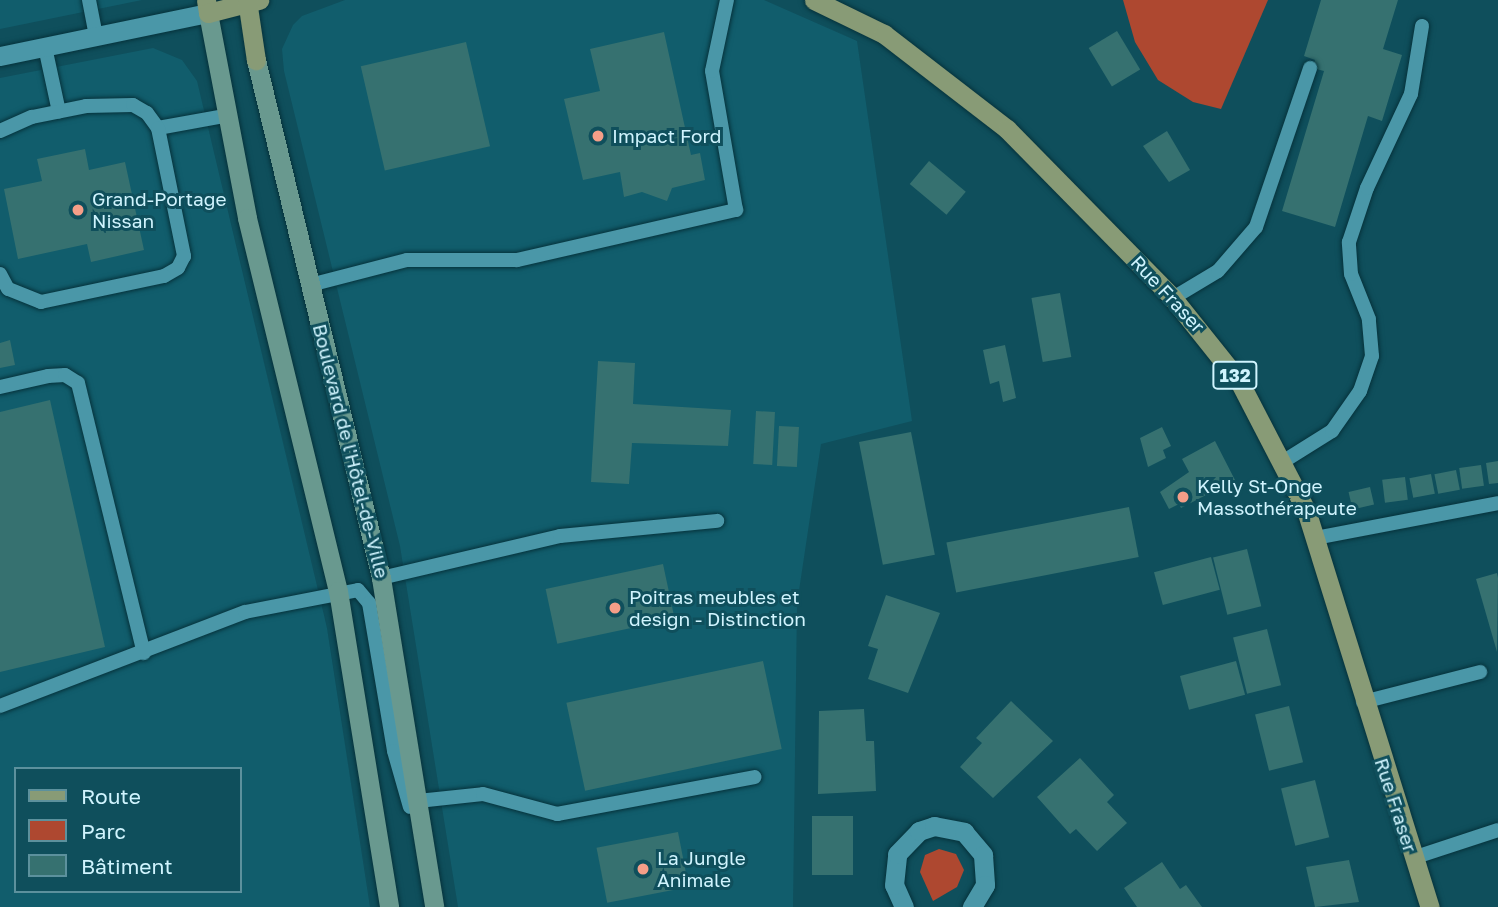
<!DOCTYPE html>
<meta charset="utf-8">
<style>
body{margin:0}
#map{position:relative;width:1498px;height:907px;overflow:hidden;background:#0f4f5c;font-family:"Golos Text",sans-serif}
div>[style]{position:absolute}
.built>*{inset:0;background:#115d6c}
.green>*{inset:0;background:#ae4830}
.building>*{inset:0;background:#367170;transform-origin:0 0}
.roads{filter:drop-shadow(0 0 2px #06323b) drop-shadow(0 0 2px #06323b)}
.service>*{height:14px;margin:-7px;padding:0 7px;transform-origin:7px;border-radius:7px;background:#4a97a8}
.minor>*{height:19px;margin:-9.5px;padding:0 9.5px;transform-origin:9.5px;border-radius:9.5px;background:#4a97a8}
.secondary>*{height:19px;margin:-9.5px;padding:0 9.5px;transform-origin:9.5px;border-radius:9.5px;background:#69998f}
.primary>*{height:19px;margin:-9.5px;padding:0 9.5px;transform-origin:9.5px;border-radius:9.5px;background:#889b76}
.dots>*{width:19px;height:19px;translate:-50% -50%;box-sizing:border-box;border:4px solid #0f4f5c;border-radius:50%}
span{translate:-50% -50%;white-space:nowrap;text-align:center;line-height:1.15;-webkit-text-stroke:6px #0f4f5c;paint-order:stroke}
.shield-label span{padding:2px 5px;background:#0f4f5c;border:2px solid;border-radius:5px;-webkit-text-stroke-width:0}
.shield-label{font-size:18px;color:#d0f4fe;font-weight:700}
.poi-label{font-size:19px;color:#d0f4fe}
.left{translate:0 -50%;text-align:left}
.street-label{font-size:19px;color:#d0f4fe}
.legend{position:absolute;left:14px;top:767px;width:228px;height:126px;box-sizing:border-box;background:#0f4f5c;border:2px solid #5c919d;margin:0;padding:9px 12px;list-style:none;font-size:21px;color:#d0f4fe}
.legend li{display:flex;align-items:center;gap:14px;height:35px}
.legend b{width:35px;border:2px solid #5c919d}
</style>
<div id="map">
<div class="built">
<div style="clip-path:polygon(0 0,142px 0,0 29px)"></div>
<div style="clip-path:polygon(345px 0,764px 0,857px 41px,912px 421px,821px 444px,797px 604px,793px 907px,458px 907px,400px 546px,284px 71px,282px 49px,293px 25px,302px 16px)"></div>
<div style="clip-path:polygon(evenodd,153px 48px,182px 60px,197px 81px,327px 628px,370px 907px,0 907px,0 78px,153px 48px,16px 769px,240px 769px,240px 891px,16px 891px,16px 769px)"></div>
</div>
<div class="green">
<div style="clip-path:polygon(1123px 0,1268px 0,1221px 109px,1193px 102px,1158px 80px,1135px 42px)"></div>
<div style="clip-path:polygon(939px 849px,956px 854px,964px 870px,957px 887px,933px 901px,920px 872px,925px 855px)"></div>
</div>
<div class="building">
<div style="clip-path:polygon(1321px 0,1398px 0,1383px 49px,1402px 55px,1382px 121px,1368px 116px,1335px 227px,1282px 211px,1324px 71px,1312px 68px,1315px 60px,1304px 56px)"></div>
<div style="left:1117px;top:31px;width:45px;height:33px;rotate:59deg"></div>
<div style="clip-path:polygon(664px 32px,691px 155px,700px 153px,705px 180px,672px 188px,667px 201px,642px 192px,624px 197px,620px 172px,583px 180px,564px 99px,600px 91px,590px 49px)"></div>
<div style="left:466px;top:42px;width:107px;height:108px;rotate:77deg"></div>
<div style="clip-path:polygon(1167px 131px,1190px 170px,1169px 182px,1143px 146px)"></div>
<div style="clip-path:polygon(85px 149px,89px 170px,125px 162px,144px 250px,91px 262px,87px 244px,18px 259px,4px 189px,42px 181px,37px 159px)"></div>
<div style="left:929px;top:161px;width:48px;height:30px;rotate:40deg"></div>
<div style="left:1060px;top:293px;width:65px;height:29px;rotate:80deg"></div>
<div style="clip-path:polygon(10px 340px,15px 365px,0 368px,0 343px)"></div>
<div style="clip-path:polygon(1005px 345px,1016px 398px,1003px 402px,999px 381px,990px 384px,983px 350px)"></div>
<div style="clip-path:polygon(598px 361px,635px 363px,633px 404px,731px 410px,728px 446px,632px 443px,629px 484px,591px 482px)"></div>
<div style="clip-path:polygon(50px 400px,105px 647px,0 672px,0 412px)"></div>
<div style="left:756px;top:411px;width:19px;height:53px;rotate:3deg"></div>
<div style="left:779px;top:426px;width:20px;height:40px;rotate:3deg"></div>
<div style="clip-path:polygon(1162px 427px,1171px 446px,1163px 450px,1166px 458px,1148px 467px,1140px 438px)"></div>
<div style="left:911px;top:432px;width:125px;height:53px;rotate:79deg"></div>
<div style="clip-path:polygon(1215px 441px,1235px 480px,1181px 508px,1179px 504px,1169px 509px,1160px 492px,1189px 472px,1182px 459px)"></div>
<div style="clip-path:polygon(1498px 461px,1498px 483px,1489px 484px,1486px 463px)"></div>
<div style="left:1481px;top:465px;width:21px;height:22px;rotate:82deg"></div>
<div style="left:1456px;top:470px;width:20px;height:22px;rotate:79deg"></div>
<div style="left:1431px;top:474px;width:20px;height:22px;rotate:79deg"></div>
<div style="left:1405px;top:477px;width:23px;height:23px;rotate:83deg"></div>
<div style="left:1370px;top:487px;width:18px;height:22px;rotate:77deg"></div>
<div style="left:1129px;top:507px;width:51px;height:186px;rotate:79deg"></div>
<div style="left:1247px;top:549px;width:59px;height:35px;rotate:76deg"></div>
<div style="left:1211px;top:557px;width:34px;height:59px;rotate:75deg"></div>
<div style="left:663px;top:564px;width:56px;height:120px;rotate:78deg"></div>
<div style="clip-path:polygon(1497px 573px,1498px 578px,1497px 652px,1476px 579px)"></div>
<div style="clip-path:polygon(886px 595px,940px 613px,908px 693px,868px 679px,878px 649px,868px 646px)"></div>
<div style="left:1267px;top:629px;width:58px;height:35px;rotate:76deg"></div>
<div style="left:763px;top:661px;width:90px;height:201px;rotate:78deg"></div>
<div style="left:1236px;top:661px;width:35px;height:58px;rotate:75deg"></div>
<div style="clip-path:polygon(1011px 701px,1053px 741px,993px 798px,960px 767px,982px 743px,976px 738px)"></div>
<div style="left:1289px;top:706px;width:58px;height:35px;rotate:76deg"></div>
<div style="clip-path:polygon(864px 709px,866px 741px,874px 741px,876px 791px,818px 794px,819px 711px)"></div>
<div style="clip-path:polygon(1080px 758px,1114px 795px,1107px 802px,1127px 823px,1097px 851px,1076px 829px,1070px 834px,1037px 797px)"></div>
<div style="left:1315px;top:780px;width:59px;height:35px;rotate:76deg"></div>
<div style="left:812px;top:816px;width:41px;height:59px"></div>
<div style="left:678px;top:832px;width:56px;height:83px;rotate:79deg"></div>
<div style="clip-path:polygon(1349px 860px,1359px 902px,1315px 907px,1306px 867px)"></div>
<div style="clip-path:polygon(1162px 862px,1180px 889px,1186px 885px,1202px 907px,1137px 907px,1124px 888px)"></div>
</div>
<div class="roads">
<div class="service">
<div style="left:89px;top:0;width:38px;rotate:79deg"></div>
<div style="left:45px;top:47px;width:66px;rotate:77.8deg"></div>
<div style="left:158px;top:128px;width:68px;rotate:-10.2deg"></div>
<div style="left:0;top:131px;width:35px;rotate:-24deg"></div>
<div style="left:32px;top:117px;width:55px;rotate:-11.5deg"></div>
<div style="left:86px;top:106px;width:47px;rotate:-1.2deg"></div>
<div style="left:133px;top:105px;width:16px;rotate:30deg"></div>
<div style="left:147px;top:113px;width:19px;rotate:54deg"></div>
<div style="left:158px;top:128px;width:131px;rotate:78.5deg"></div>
<div style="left:184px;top:256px;width:13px;rotate:117deg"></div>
<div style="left:178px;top:268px;width:16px;rotate:150deg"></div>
<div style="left:164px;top:276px;width:126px;rotate:168.1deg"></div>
<div style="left:41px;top:302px;width:35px;rotate:-158deg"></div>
<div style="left:8px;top:289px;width:17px;rotate:-118deg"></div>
<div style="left:310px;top:285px;width:100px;rotate:-14.5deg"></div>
<div style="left:407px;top:260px;width:110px"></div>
<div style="left:517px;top:260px;width:225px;rotate:-12.9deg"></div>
<div style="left:736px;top:210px;width:141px;rotate:-99.8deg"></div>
<div style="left:712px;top:71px;width:73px;rotate:-78.1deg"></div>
<div style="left:1173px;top:298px;width:52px;rotate:-31deg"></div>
<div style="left:1218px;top:271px;width:58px;rotate:-49.2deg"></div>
<div style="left:1256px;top:227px;width:168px;rotate:-71.2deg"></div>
<div style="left:0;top:387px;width:49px;rotate:-12.9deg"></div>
<div style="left:48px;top:376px;width:17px;rotate:-3deg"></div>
<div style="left:65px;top:375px;width:15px;rotate:32deg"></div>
<div style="left:78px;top:383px;width:278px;rotate:76.3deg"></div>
<div style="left:1284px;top:461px;width:57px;rotate:-32deg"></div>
<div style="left:1332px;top:431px;width:49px;rotate:-55deg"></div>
<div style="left:1360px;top:391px;width:37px;rotate:-71deg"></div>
<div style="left:1372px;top:356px;width:37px;rotate:-95deg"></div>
<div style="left:1369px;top:319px;width:48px;rotate:-111.8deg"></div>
<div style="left:1351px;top:274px;width:32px;rotate:-94deg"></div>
<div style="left:1349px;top:242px;width:57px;rotate:-71.6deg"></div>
<div style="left:1367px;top:188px;width:104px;rotate:-64.9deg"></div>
<div style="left:1411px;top:94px;width:69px;rotate:-80.8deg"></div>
<div style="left:1315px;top:538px;width:186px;rotate:-10.8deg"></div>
<div style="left:381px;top:578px;width:184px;rotate:-13.2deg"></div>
<div style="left:560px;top:536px;width:158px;rotate:-5.5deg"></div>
<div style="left:1363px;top:702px;width:121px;rotate:-14.4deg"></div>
<div style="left:0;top:706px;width:262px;rotate:-21deg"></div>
<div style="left:245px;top:612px;width:115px;rotate:-11deg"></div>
<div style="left:358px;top:590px;width:17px;rotate:50deg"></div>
<div style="left:369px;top:603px;width:150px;rotate:80.4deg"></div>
<div style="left:394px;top:751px;width:58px;rotate:74.1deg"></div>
<div style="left:418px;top:801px;width:65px;rotate:-6.1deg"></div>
<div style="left:483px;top:794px;width:77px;rotate:15.1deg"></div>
<div style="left:557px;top:814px;width:201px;rotate:-10.6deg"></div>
<div style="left:1413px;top:858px;width:89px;rotate:-18.2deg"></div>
</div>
<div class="minor">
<div style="left:0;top:56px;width:212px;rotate:-11.7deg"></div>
<div style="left:904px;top:907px;width:24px;rotate:-114deg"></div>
<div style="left:894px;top:885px;width:31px;rotate:-84deg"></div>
<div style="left:897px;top:854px;width:32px;rotate:-46deg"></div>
<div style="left:919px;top:831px;width:16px;rotate:-18deg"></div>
<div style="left:934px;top:826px;width:31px;rotate:11deg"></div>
<div style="left:964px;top:832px;width:30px;rotate:50deg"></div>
<div style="left:983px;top:855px;width:30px;rotate:86deg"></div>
<div style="left:985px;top:885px;width:26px;rotate:121deg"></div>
</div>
<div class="secondary">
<div style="left:208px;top:13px;width:209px;rotate:79.2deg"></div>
<div style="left:247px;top:218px;width:384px;rotate:76.3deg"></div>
<div style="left:338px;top:591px;width:320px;rotate:80.8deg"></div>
<div style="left:256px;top:60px;width:533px;rotate:76.43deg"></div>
<div style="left:381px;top:578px;width:333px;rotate:80.8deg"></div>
</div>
<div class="primary">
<div style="left:206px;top:0;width:13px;rotate:81deg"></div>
<div style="left:208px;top:13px;width:53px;rotate:-14.3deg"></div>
<div style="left:247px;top:0;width:61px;rotate:81.5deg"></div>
<div style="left:814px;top:0;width:78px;rotate:25.9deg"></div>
<div style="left:884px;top:34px;width:155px;rotate:37.7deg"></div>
<div style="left:1007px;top:129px;width:235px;rotate:45.5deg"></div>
<div style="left:1172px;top:297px;width:107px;rotate:51.4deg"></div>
<div style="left:1239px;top:381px;width:145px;rotate:62.6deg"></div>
<div style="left:1306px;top:510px;width:416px;rotate:72.7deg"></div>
</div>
</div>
<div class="dots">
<div style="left:598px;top:136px;background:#f49e88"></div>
<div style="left:78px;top:210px;background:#f49e88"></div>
<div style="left:1183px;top:497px;background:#f49e88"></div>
<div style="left:615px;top:608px;background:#f49e88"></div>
<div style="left:643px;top:869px;background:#f49e88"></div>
</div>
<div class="shield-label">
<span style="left:1235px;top:375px">132</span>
</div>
<div class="poi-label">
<span class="left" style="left:612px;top:136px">Impact Ford</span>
<span class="left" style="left:92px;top:210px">Grand-Portage<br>Nissan</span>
<span class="left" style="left:1197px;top:497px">Kelly St-Onge<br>Massothérapeute</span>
<span class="left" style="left:629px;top:608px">Poitras meubles et<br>design - Distinction</span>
<span class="left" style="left:657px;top:869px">La Jungle<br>Animale</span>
</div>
<div class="street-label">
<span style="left:1168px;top:294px;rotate:47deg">Rue Fraser</span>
<span style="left:351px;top:451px;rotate:76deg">Boulevard de l'Hôtel-de-Ville</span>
<span style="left:1396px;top:805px;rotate:72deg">Rue Fraser</span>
</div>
<ul class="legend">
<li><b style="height:9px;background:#889b76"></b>Route</li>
<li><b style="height:19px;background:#ae4830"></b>Parc</li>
<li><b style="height:19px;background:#367170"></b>Bâtiment</li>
</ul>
</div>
